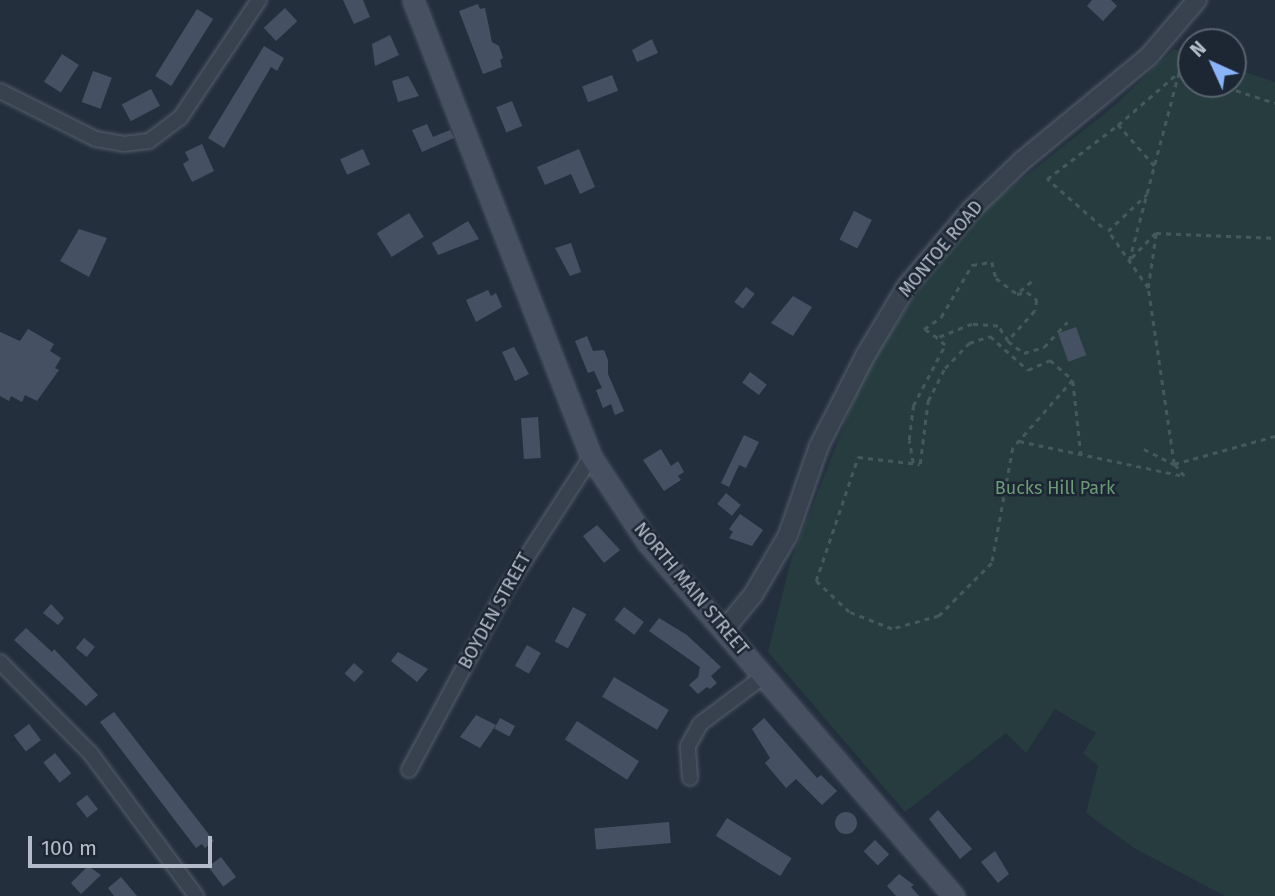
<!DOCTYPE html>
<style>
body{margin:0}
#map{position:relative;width:1275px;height:896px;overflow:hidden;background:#242f3e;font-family:"Fira Sans",sans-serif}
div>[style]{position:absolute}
.green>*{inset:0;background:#263c3f}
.building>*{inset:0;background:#455162;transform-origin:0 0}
.round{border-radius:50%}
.path>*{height:2.5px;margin-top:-1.25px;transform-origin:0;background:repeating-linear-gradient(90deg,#44595c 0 5px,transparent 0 10px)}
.roads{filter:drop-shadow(0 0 2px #565f6c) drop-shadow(0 0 2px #565f6c)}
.minor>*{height:14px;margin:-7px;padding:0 7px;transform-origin:7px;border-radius:7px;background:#38414e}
.tertiary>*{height:18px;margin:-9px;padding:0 9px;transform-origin:9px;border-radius:9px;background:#38414e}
.secondary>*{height:19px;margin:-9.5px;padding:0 9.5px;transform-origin:9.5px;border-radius:9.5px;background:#465061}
span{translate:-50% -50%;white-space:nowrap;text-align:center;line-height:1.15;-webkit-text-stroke:5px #1d2633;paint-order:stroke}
.street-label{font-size:18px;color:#b4bcc9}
.park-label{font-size:18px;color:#6b9a76}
.north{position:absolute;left:1177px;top:28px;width:70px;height:70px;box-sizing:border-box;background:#1d2633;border:2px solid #59626f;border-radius:50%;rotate:315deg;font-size:19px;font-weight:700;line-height:28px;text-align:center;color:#b4bcc9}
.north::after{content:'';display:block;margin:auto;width:24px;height:32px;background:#8ab4f8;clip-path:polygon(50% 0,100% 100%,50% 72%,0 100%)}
.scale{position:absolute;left:28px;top:836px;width:184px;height:32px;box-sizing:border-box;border:4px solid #b4bcc9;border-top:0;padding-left:9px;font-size:21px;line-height:24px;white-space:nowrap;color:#b4bcc9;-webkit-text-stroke:5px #1d2633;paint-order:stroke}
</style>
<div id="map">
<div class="green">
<div style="clip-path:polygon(1174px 49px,1191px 55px,1191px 84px,1233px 84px,1233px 68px,1275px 82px,1275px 896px,1225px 896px,1134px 848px,1086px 813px,1098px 766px,1083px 753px,1096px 733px,1055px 709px,1026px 753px,1006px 733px,905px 812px,768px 652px,791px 560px,867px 367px,963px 226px,1115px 105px)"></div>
</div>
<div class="building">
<div style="clip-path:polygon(343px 0,363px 0,370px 17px,354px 24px)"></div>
<div style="clip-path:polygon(1092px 0,1111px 0,1117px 6px,1103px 21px,1087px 6px)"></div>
<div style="clip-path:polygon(478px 4px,480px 9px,485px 8px,492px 42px,499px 46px,503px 58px,500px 60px,502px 67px,483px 74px,459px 11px)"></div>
<div style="left:285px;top:8px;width:18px;height:29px;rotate:47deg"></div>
<div style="left:197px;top:9px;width:19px;height:79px;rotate:32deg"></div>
<div style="clip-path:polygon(390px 35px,399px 55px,375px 66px,372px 44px)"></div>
<div style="clip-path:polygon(652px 39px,658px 53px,637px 62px,632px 50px)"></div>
<div style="clip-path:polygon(264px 46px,284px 58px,277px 71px,271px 67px,224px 148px,208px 138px)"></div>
<div style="left:62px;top:54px;width:20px;height:33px;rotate:33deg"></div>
<div style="left:93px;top:71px;width:20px;height:33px;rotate:20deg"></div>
<div style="left:612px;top:75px;width:17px;height:32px;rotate:69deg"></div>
<div style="clip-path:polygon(408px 76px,419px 96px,398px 102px,392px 81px)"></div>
<div style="left:151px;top:89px;width:19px;height:33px;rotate:62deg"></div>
<div style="left:512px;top:101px;width:27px;height:17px;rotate:68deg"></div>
<div style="clip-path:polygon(427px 124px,433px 137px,450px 130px,454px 138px,422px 152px,412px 130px)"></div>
<div style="clip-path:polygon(202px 144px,214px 171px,192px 182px,183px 164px,189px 160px,185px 152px)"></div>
<div style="left:363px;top:149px;width:17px;height:25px;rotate:66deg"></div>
<div style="clip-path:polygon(579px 149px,595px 187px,580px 194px,571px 174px,545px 185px,537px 167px)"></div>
<div style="left:854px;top:211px;width:20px;height:32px;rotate:27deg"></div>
<div style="left:409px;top:213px;width:28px;height:38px;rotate:58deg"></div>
<div style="clip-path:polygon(468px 221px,479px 239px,438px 255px,432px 243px)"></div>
<div style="clip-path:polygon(79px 229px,107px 238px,89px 277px,60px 261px)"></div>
<div style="clip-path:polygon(571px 243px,581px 272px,570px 276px,555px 248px)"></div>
<div style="left:746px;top:287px;width:11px;height:19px;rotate:38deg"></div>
<div style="clip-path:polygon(488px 290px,491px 296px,496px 293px,502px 307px,476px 322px,466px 300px)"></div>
<div style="clip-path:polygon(793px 296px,812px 307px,793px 336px,771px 323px)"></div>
<div style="left:1076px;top:327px;width:30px;height:19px;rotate:70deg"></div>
<div style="clip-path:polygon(28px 329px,54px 344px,50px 351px,61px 358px,55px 368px,59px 370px,37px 401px,25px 395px,22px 402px,11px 396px,9px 401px,0 396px,0 332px,20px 341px)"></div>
<div style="clip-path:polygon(587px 336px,593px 351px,604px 350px,608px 360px,608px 374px,624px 411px,615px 415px,611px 404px,603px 408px,596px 390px,602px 388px,594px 371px,588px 373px,575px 341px)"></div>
<div style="clip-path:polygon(514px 347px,529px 374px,515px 381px,502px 352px)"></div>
<div style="left:750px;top:372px;width:21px;height:13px;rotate:37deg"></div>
<div style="left:538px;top:417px;width:41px;height:17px;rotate:86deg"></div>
<div style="clip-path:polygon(744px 435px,759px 442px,746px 468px,739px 465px,729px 487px,721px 483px)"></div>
<div style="clip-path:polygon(661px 449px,671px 466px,678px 461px,684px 472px,678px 476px,681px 480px,664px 491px,643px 460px)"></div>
<div style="left:726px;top:493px;width:19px;height:14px;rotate:39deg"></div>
<div style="clip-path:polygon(740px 514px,763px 530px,752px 546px,729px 538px,733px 532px,729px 529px)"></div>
<div style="clip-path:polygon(597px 525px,620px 550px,604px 563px,583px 536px)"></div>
<div style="clip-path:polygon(51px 604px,64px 618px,58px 625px,43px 613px)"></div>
<div style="left:573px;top:607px;width:15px;height:39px;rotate:28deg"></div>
<div style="left:624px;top:607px;width:25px;height:16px;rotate:37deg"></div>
<div style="clip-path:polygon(659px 618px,687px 635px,721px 667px,711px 676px,717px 683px,710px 689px,707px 687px,698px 694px,689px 685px,698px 677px,700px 667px,649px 631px)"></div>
<div style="clip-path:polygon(26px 628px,52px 652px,54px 649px,98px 695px,86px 706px,14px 640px)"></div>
<div style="left:84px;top:638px;width:14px;height:13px;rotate:39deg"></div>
<div style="left:527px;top:645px;width:16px;height:24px;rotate:30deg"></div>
<div style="clip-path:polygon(398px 652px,428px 669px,417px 682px,391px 661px)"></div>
<div style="left:354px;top:663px;width:13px;height:14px;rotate:42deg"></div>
<div style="left:614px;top:677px;width:64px;height:23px;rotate:31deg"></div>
<div style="clip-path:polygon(114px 712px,214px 841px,205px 848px,202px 844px,196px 848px,100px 722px)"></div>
<div style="clip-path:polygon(476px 715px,496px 725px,480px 748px,460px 737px)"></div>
<div style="left:500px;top:718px;width:17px;height:12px;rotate:28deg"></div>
<div style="clip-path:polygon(764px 718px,817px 778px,821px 775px,837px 791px,822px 805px,796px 779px,786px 788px,765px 763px,770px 758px,752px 729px)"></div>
<div style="left:577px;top:721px;width:74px;height:22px;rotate:33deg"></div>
<div style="left:29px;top:724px;width:20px;height:19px;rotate:53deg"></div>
<div style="left:55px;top:753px;width:26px;height:15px;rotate:51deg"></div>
<div style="left:87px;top:795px;width:18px;height:14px;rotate:52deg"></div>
<div style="clip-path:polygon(938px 810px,972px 849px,960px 859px,929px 819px)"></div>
<div class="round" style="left:835px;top:812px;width:22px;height:22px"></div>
<div style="left:727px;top:818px;width:76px;height:21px;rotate:32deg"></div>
<div style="left:669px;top:822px;width:21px;height:75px;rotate:85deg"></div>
<div style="left:875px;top:840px;width:20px;height:16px;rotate:45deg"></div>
<div style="clip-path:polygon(995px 851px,1009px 874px,998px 883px,981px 862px)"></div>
<div style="left:221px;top:857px;width:25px;height:16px;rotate:53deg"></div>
<div style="clip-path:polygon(88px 866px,101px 875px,81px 894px,71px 883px)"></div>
<div style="clip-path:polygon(899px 874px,914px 885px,911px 887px,919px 896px,896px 896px,887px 886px)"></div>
<div style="clip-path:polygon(121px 877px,137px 896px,114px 896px,108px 888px)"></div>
</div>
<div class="path">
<div style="left:1217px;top:84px;width:61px;rotate:18.1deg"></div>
<div style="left:1154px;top:166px;width:55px;rotate:-131.3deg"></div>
<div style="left:1118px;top:125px;width:81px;rotate:-41deg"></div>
<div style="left:1102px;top:227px;width:73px;rotate:-138.9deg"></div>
<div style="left:1047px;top:179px;width:89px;rotate:-37.3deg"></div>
<div style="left:1156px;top:233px;width:39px;rotate:134deg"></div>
<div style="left:1129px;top:261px;width:196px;rotate:-75.2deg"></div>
<div style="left:1179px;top:72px;width:13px;rotate:18deg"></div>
<div style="left:1148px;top:288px;width:56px;rotate:-81.7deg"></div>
<div style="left:1156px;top:233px;width:119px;rotate:2.4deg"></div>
<div style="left:1020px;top:291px;width:17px;rotate:-40deg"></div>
<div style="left:990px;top:336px;width:51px;rotate:41.8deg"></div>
<div style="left:1028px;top:370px;width:24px;rotate:-24deg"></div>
<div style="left:1050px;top:360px;width:30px;rotate:41deg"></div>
<div style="left:1073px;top:380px;width:91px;rotate:131.4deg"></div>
<div style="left:1013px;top:448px;width:117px;rotate:100.3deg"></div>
<div style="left:992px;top:563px;width:75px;rotate:135deg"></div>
<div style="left:939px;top:616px;width:49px;rotate:164.5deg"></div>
<div style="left:892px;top:629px;width:46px;rotate:-158.4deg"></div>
<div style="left:849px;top:612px;width:45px;rotate:-136.8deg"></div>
<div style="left:816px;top:581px;width:131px;rotate:-71.3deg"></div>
<div style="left:858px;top:457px;width:62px;rotate:6.4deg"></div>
<div style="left:920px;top:464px;width:64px;rotate:-82.8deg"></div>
<div style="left:928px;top:401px;width:37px;rotate:-63deg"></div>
<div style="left:945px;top:368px;width:35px;rotate:-46deg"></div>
<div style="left:969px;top:343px;width:22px;rotate:-18deg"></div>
<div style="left:1008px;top:341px;width:18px;rotate:-124deg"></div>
<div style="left:998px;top:326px;width:26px;rotate:-176deg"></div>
<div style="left:972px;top:324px;width:38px;rotate:158deg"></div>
<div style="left:937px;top:338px;width:16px;rotate:-145deg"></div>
<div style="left:924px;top:329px;width:21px;rotate:-35deg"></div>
<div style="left:941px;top:317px;width:61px;rotate:-59.2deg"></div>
<div style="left:972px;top:265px;width:20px;rotate:-9deg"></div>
<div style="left:992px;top:262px;width:16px;rotate:76deg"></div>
<div style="left:996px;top:278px;width:26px;rotate:37deg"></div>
<div style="left:1017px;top:294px;width:10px;rotate:-11deg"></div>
<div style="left:1027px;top:292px;width:13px;rotate:39deg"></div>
<div style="left:1037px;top:300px;width:11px;rotate:100deg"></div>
<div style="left:1035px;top:311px;width:40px;rotate:132deg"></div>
<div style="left:1008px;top:341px;width:20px;rotate:37deg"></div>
<div style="left:1024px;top:353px;width:21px;rotate:-17deg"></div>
<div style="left:1044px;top:347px;width:34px;rotate:-47deg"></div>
<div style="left:1073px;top:381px;width:73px;rotate:83.7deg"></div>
<div style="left:1019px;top:441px;width:169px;rotate:12deg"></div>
<div style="left:1184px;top:476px;width:16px;rotate:-130deg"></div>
<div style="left:1174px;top:464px;width:178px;rotate:-98.4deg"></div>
<div style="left:1148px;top:288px;width:70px;rotate:-125.1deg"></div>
<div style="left:1108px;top:231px;width:54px;rotate:-43.5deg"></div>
<div style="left:1144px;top:449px;width:34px;rotate:27deg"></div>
<div style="left:1174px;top:464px;width:105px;rotate:-15.5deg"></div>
<div style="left:913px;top:463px;width:23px;rotate:-100deg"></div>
<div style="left:909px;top:440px;width:34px;rotate:-83deg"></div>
<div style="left:913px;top:406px;width:69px;rotate:-62.3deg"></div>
<div style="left:945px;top:345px;width:11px;rotate:-139deg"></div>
</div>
<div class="roads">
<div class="minor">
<div style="left:0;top:91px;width:107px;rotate:26.6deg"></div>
<div style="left:96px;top:139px;width:28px;rotate:10deg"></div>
<div style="left:124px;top:144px;width:25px;rotate:-7deg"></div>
<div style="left:149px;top:141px;width:39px;rotate:-37deg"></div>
<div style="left:180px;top:118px;width:142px;rotate:-56.2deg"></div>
<div style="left:0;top:662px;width:129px;rotate:45.3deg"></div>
<div style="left:91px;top:754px;width:177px;rotate:53.5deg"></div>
<div style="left:409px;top:770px;width:205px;rotate:-61.8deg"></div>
<div style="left:506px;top:589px;width:157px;rotate:-57.2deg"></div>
<div style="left:690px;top:778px;width:32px;rotate:-94deg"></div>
<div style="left:688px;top:746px;width:25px;rotate:-61deg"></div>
<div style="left:700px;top:724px;width:80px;rotate:-36.9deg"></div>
</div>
<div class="tertiary">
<div style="left:724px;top:630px;width:45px;rotate:-50.4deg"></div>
<div style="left:753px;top:595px;width:69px;rotate:-59.7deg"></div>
<div style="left:788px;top:535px;width:94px;rotate:-70.8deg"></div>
<div style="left:819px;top:446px;width:101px;rotate:-62.9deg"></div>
<div style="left:865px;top:356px;width:82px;rotate:-59deg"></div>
<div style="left:907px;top:286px;width:99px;rotate:-49.9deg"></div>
<div style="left:971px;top:210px;width:72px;rotate:-43.9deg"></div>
<div style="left:1023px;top:160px;width:163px;rotate:-39.5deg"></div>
<div style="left:1149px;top:56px;width:74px;rotate:-49.4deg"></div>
</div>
<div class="secondary">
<div style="left:413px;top:0;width:490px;rotate:68.7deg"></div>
<div style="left:591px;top:457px;width:102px;rotate:56.6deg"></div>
<div style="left:647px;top:542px;width:469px;rotate:49.1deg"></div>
</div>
</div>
<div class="street-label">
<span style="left:941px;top:249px;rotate:-50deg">MONTOE ROAD</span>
<span style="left:691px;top:589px;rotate:50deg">NORTH MAIN STREET</span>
<span style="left:495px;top:611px;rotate:-61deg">BOYDEN STREET</span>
</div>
<div class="park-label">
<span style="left:1055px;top:488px">Bucks Hill Park</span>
</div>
<div class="north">N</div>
<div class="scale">100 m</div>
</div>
